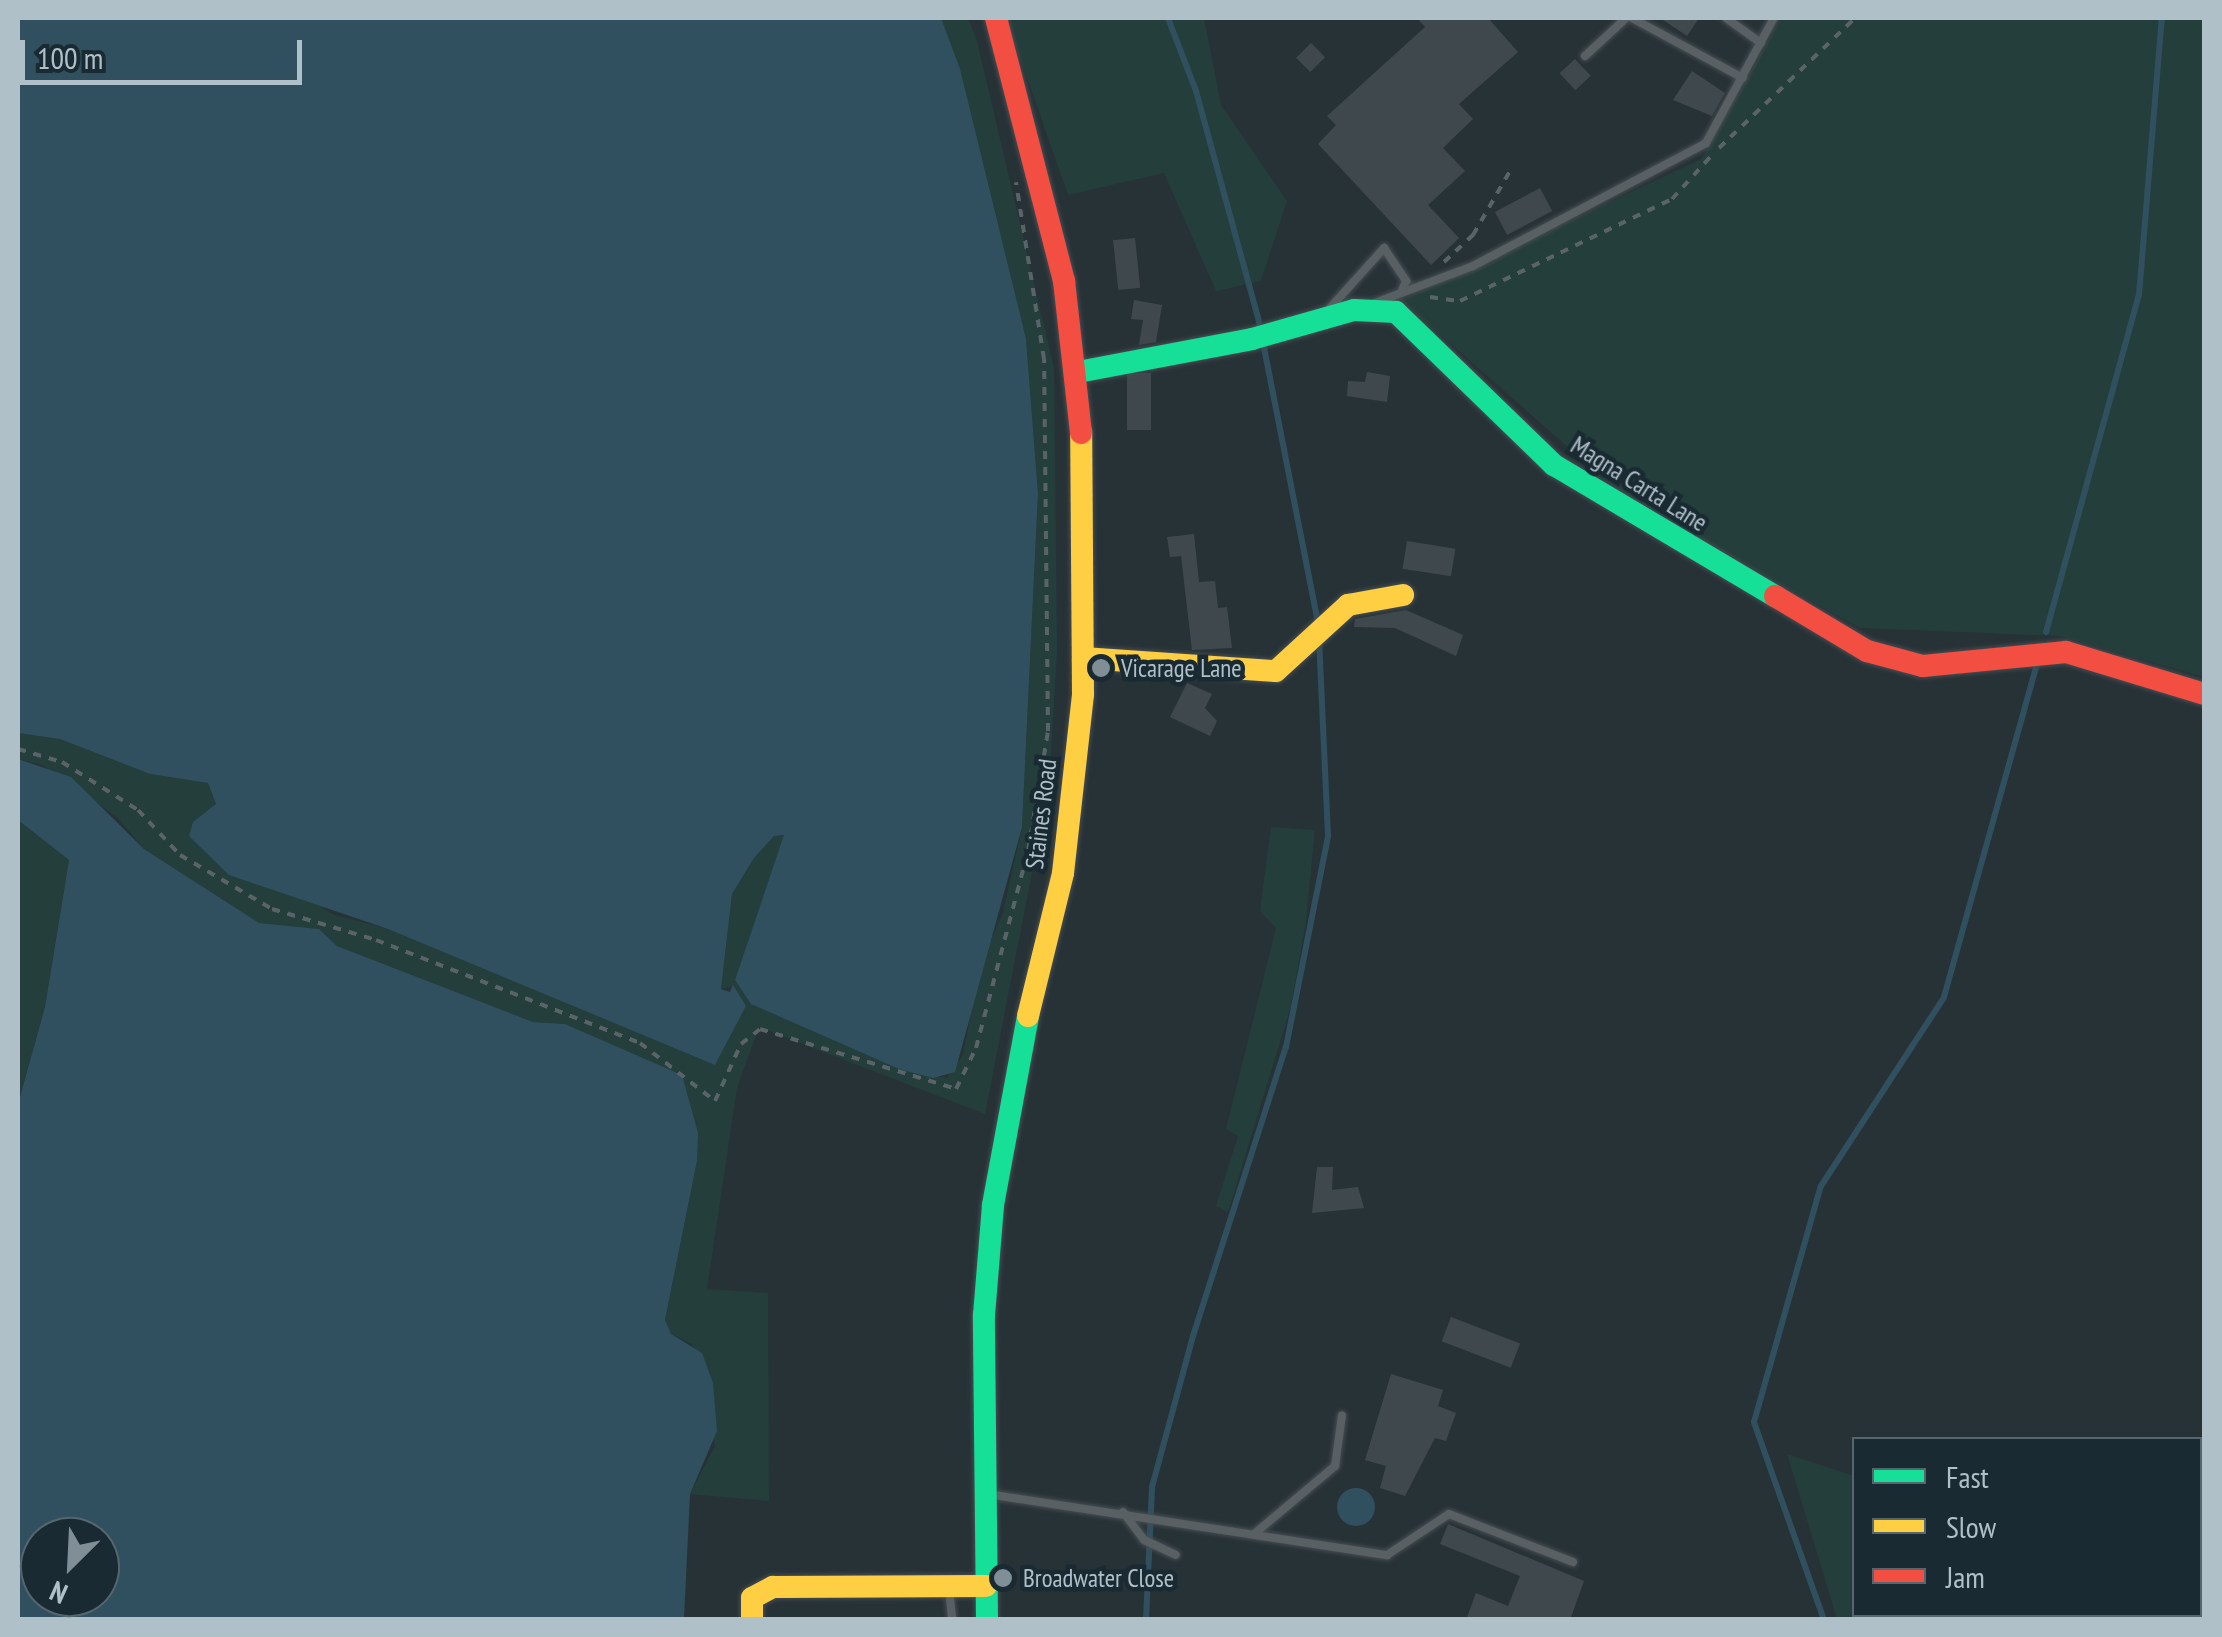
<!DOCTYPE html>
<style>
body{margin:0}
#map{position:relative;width:2222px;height:1637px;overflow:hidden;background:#273237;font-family:"PT Sans Narrow",sans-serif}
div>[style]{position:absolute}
.green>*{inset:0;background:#243e3b}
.water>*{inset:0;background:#305060}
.round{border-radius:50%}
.stream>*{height:6px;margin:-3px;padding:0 3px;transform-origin:3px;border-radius:3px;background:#305060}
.building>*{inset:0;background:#3f494d;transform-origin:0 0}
.path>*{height:4px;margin-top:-2px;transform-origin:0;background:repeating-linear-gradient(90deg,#5a6468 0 8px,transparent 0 16px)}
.roads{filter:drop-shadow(0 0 2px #464d51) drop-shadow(0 0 2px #464d51)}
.lane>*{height:8px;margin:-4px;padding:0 4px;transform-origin:4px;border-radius:4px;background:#586064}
.fast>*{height:22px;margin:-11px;padding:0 11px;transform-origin:11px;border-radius:11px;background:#16e098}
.slow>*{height:22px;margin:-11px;padding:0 11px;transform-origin:11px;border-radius:11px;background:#ffcf43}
.jam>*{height:22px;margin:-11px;padding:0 11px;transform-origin:11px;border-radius:11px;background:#f24e42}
.dots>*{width:28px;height:28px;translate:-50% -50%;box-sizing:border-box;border:5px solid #1a2a32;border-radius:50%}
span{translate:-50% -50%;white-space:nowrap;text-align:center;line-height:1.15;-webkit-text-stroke:9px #1a2a32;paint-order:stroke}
.street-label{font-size:25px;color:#b0c0c9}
.poi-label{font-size:25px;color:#b0c0c9}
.left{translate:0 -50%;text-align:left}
.frame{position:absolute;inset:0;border:20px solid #b0c0c9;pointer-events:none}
.legend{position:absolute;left:1852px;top:1437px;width:350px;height:180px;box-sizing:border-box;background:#1a2a32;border:2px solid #56666e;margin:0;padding:12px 18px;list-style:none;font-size:30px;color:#b0c0c9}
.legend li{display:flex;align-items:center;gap:20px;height:50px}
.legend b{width:50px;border:2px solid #56666e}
.north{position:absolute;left:20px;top:1517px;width:100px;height:100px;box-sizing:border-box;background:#1a2a32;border:2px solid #56666e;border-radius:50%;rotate:204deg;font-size:28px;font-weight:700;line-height:40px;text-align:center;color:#b0c0c9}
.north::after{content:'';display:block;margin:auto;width:35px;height:45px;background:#808e96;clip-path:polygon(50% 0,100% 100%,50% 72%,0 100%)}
.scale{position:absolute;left:20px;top:40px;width:282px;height:45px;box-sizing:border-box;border:5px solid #b0c0c9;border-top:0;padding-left:12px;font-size:30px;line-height:35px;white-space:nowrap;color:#b0c0c9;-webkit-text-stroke:8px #1a2a32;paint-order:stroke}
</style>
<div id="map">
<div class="green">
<div style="clip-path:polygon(941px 18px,968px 18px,977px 41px,1054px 368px,1057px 652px,1049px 786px,985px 1114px,759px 1027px,737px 1088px,707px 1289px,768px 1293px,769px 1501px,690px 1494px,715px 1446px,692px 1344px,671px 1334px,665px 1320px,697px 1161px,682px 1075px,565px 1024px,533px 1022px,337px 946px,319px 929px,259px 923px,144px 849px,117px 817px,42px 765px,18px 759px,18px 733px,60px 739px,150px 774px,208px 783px,216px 805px,193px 822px,332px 914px,388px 929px,715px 1065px,746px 1006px,732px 987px,721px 989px,732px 894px,754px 858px,774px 836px,785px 835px,735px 980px,751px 1004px,899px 1069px,947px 1078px,963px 1055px,980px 965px,1003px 913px,1022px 827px,1038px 493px,1026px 339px)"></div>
<div style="clip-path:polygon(1006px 18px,1204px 18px,1221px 105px,1287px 201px,1261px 281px,1216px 291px,1164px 173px,1068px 195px)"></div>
<div style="clip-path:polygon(1781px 18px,2204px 18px,2204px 677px,2060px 636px,1860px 628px,1622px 495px,1401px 300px,1701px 159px)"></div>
<div style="clip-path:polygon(18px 820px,69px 860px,45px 1007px,18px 1104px)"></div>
<div style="clip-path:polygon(1271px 827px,1315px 830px,1306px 921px,1291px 1006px,1228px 1212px,1216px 1206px,1238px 1136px,1226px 1129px,1276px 928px,1260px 911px)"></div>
<div style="clip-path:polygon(1787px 1454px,1854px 1476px,1854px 1614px,2200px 1614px,2200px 1591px,2204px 1619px,1837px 1619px)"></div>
</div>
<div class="water">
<div style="clip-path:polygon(18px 18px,941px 18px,960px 69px,1026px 339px,1038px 493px,1022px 827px,955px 1072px,933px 1078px,899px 1069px,751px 1004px,735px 980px,784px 835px,774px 836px,754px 858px,732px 894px,721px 989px,730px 992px,733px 985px,746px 1006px,715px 1065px,388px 929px,229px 875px,189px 836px,193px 822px,216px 804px,208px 783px,150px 774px,60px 739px,18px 733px)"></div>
<div style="clip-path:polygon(evenodd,18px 759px,71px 777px,144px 849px,259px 923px,319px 929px,337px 946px,533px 1022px,565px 1024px,682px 1075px,698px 1133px,697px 1161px,665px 1320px,671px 1334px,702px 1353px,713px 1383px,717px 1431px,690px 1494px,684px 1619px,18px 1619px,18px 1104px,45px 1007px,69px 860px,18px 820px,18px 759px,40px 1537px,100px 1537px,100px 1597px,40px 1597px,40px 1537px)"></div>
<div class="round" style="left:1337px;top:1488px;width:38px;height:38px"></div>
</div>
<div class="stream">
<div style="left:1168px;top:18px;width:78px;rotate:69deg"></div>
<div style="left:1196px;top:91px;width:234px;rotate:74.7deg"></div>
<div style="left:1258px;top:317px;width:312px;rotate:78.9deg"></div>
<div style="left:2046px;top:632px;width:350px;rotate:-74.6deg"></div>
<div style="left:2139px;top:295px;width:278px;rotate:-85.3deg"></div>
<div style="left:1146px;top:1620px;width:133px;rotate:-87.4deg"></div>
<div style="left:1152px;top:1487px;width:156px;rotate:-74.8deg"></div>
<div style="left:1193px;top:1336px;width:304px;rotate:-72.2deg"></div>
<div style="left:1286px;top:1047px;width:215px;rotate:-78.7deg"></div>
<div style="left:1328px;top:836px;width:196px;rotate:-92.6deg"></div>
<div style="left:1824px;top:1620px;width:210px;rotate:-109.5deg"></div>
<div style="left:1754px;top:1422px;width:245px;rotate:-74.2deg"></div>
<div style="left:1821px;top:1186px;width:225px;rotate:-56.9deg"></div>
<div style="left:1944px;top:997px;width:343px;rotate:-74.4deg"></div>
</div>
<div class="building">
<div style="clip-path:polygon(1417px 18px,1488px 18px,1518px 52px,1459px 104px,1473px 119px,1443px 148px,1465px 171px,1428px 205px,1459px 238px,1431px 265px,1318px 144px,1336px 125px,1327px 116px,1425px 27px)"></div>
<div style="clip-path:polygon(1660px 18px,1699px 18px,1687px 36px)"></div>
<div style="left:1311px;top:43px;width:20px;height:21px;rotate:45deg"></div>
<div style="left:1575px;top:59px;width:23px;height:21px;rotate:47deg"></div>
<div style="clip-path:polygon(1692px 71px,1725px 93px,1712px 116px,1673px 100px)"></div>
<div style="left:1540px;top:188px;width:26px;height:51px;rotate:62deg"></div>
<div style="left:1135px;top:238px;width:50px;height:22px;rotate:84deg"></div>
<div style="clip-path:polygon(1134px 300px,1162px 305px,1156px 342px,1139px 345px,1143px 320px,1131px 319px)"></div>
<div style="clip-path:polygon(1367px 372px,1390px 376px,1387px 402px,1347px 396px,1348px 381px,1365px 382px)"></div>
<div style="left:1151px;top:373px;width:57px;height:24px;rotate:90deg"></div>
<div style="clip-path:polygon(1194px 534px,1199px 582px,1215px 581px,1218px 608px,1227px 607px,1232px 648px,1192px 650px,1181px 556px,1170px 557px,1167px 537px)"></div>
<div style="left:1407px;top:541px;width:49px;height:28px;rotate:9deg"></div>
<div style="clip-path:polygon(1406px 610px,1463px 635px,1456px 656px,1395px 628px,1354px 627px,1355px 619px)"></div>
<div style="clip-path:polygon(1187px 683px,1212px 694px,1205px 708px,1217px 721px,1210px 736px,1170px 717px)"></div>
<div style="clip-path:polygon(1317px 1167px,1333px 1167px,1332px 1190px,1358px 1187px,1364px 1208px,1312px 1213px)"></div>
<div style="left:1451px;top:1317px;width:74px;height:26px;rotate:21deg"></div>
<div style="clip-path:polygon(1391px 1374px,1443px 1390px,1438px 1406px,1456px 1413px,1446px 1441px,1435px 1438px,1405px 1496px,1380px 1488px,1386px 1466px,1365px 1460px)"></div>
<div style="clip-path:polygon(1448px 1524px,1584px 1581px,1570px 1620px,1466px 1620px,1476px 1593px,1508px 1606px,1520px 1576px,1440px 1544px)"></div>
</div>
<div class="path">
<div style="left:1719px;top:148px;width:188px;rotate:-43.7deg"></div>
<div style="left:1444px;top:262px;width:40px;rotate:-43deg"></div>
<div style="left:1473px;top:235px;width:74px;rotate:-60deg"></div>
<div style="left:1430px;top:297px;width:30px;rotate:8deg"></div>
<div style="left:1460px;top:301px;width:235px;rotate:-25.7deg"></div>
<div style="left:1672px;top:199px;width:59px;rotate:-47.7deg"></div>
<div style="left:18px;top:749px;width:46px;rotate:16.5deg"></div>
<div style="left:62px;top:762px;width:90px;rotate:32.3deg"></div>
<div style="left:138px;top:810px;width:62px;rotate:47deg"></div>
<div style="left:180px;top:855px;width:107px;rotate:30.4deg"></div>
<div style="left:272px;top:909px;width:109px;rotate:16.6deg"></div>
<div style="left:376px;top:940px;width:283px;rotate:21.3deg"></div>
<div style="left:640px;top:1043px;width:95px;rotate:37.7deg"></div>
<div style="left:715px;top:1101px;width:63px;rotate:-65.5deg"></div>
<div style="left:741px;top:1044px;width:24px;rotate:-38deg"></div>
<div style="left:760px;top:1029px;width:205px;rotate:17deg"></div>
<div style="left:956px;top:1089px;width:46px;rotate:-64deg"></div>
<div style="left:976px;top:1048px;width:204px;rotate:-75.2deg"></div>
<div style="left:1028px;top:851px;width:122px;rotate:-80.5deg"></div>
<div style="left:1048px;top:731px;width:372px;rotate:-90.6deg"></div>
<div style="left:1044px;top:359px;width:179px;rotate:-99deg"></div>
<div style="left:2200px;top:1451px;width:8px;rotate:-60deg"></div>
<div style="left:2051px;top:1620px;width:8px;rotate:-50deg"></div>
</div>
<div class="roads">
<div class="lane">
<div style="left:1632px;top:18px;width:126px;rotate:28.4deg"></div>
<div style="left:1726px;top:18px;width:43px;rotate:35.5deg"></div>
<div style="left:1585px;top:56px;width:56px;rotate:-42.8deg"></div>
<div style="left:1372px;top:304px;width:108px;rotate:-20.6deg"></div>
<div style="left:1473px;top:266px;width:263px;rotate:-27.8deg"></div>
<div style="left:1706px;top:143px;width:142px;rotate:-61.5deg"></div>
<div style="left:1330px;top:308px;width:81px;rotate:-48deg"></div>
<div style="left:1384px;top:248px;width:40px;rotate:56deg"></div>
<div style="left:1406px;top:281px;width:13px;rotate:113deg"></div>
<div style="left:987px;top:1494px;width:405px;rotate:8.7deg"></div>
<div style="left:1387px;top:1555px;width:74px;rotate:-33.5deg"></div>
<div style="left:1449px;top:1514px;width:133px;rotate:21.2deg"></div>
<div style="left:1123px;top:1512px;width:35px;rotate:53deg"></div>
<div style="left:1144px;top:1540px;width:35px;rotate:25deg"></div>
<div style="left:1254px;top:1534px;width:106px;rotate:-40deg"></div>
<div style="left:1335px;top:1466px;width:51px;rotate:-82.2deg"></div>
<div style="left:949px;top:1589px;width:31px;rotate:84deg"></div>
</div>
<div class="fast">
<div style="left:1078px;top:372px;width:177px;rotate:-10.7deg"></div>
<div style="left:1252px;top:339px;width:106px;rotate:-15.9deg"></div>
<div style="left:1354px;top:310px;width:42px;rotate:2.7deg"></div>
<div style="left:1396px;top:312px;width:220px;rotate:44.1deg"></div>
<div style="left:1554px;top:465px;width:257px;rotate:30.7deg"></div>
<div style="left:987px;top:1620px;width:305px;rotate:-90.6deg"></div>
<div style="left:984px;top:1315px;width:110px;rotate:-85.3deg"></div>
<div style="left:993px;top:1205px;width:192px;rotate:-79.5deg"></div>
</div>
<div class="slow">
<div style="left:1083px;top:658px;width:193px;rotate:3.9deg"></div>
<div style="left:1276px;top:671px;width:98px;rotate:-42.5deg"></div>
<div style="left:1348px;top:605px;width:56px;rotate:-10.3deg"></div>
<div style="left:1028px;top:1016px;width:147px;rotate:-76.2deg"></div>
<div style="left:1063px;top:873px;width:180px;rotate:-83.6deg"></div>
<div style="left:1083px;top:694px;width:261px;rotate:-90.4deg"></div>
<div style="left:752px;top:1620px;width:22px;rotate:-90deg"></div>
<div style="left:752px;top:1598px;width:24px;rotate:-28deg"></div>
<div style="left:773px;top:1587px;width:213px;rotate:-0.3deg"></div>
</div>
<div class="jam">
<div style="left:996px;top:18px;width:272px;rotate:75.5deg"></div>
<div style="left:1064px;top:281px;width:153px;rotate:83.6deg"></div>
<div style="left:1775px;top:596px;width:107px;rotate:30.9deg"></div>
<div style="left:1867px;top:651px;width:58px;rotate:15deg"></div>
<div style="left:1923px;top:666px;width:144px;rotate:-5.6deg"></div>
<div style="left:2066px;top:652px;width:144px;rotate:16.9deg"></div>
</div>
</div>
<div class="dots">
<div style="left:1101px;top:668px;background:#808e96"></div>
<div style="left:1003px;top:1578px;background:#808e96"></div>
</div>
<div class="street-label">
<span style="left:1639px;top:484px;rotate:32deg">Magna Carta Lane</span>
<span style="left:1041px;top:814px;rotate:-83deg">Staines Road</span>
</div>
<div class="poi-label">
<span class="left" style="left:1121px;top:668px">Vicarage Lane</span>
<span class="left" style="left:1023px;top:1578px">Broadwater Close</span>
</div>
<div class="frame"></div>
<ul class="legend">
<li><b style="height:12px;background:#16e098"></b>Fast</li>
<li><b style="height:12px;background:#ffcf43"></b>Slow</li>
<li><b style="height:12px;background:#f24e42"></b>Jam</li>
</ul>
<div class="north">N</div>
<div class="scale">100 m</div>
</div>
